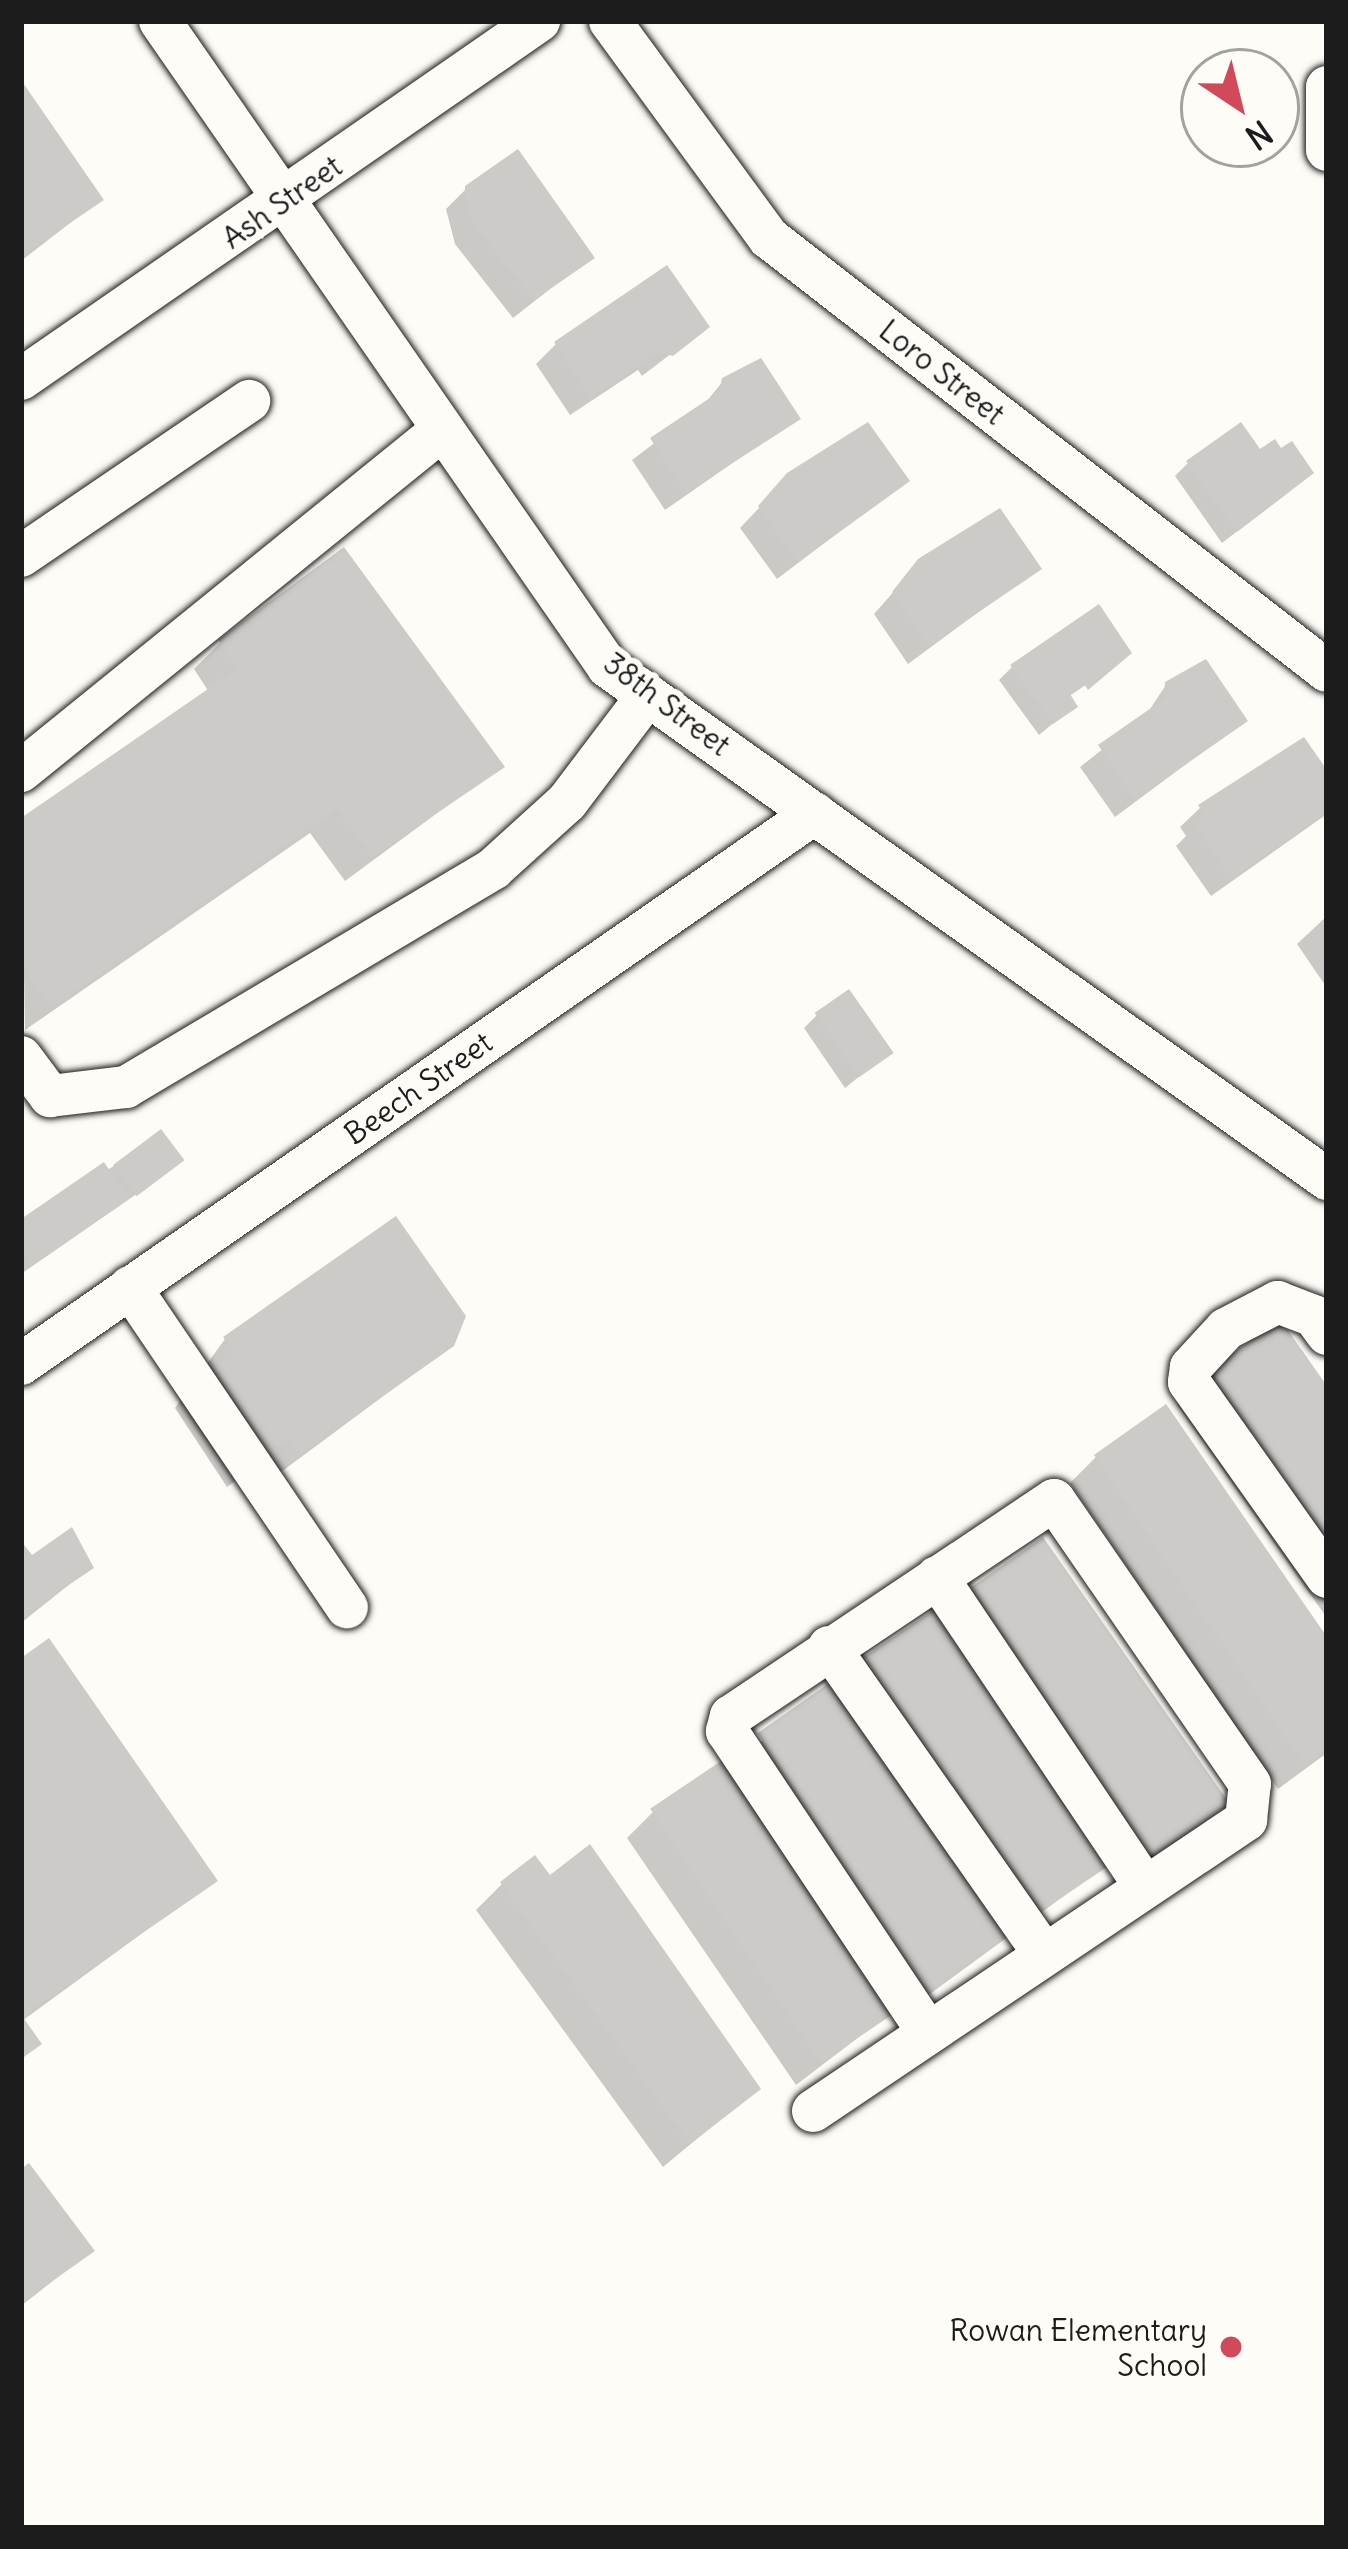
<!DOCTYPE html>
<style>
body{margin:0}
#map{position:relative;width:1348px;height:2549px;overflow:hidden;background:#fdfcf7;font-family:Delius,sans-serif}
div>[style]{position:absolute}
.shadow>*{inset:0;background:#0003}
.building>*{inset:0;background:#cccbc8;transform-origin:0 0}
.roads{filter:drop-shadow(0 0 3px #1c1c1c) drop-shadow(0 0 3px #1c1c1c)}
.minor>*{height:42px;margin:-21px;padding:0 21px;transform-origin:21px;border-radius:21px;background:#fdfcf7}
.dots>*{width:33px;height:33px;translate:-50% -50%;box-sizing:border-box;border:6px solid #fdfcf7;border-radius:50%}
span{translate:-50% -50%;white-space:nowrap;text-align:center;line-height:1.15;-webkit-text-stroke:12px #fdfcf7;paint-order:stroke}
.street-label{font-size:30px;color:#1c1c1c}
.poi-label{font-size:30px;color:#1c1c1c}
.right{translate:-100% -50%;text-align:right}
.frame{position:absolute;inset:0;border:24px solid #1c1c1c;pointer-events:none}
.north{position:absolute;left:1180px;top:48px;width:120px;height:120px;box-sizing:border-box;background:#fdfcf7;border:3px solid #a3a29f;border-radius:50%;rotate:145deg;font-size:33px;font-weight:700;line-height:48px;text-align:center;color:#1c1c1c}
.north::after{content:'';display:block;margin:auto;width:42px;height:54px;background:#d1495b;clip-path:polygon(50% 0,100% 100%,50% 72%,0 100%)}
</style>
<div id="map">
<div class="shadow">
<div style="clip-path:polygon(21px 85px,101px 199px,21px 261px)"></div>
<div style="clip-path:polygon(467px 188px,591px 257px,513px 318px,455px 244px,446px 209px)"></div>
<div style="clip-path:polygon(706px 327px,642px 376px,638px 370px,570px 415px,536px 364px,556px 344px)"></div>
<div style="clip-path:polygon(724px 380px,797px 418px,665px 510px,632px 460px,702px 407px)"></div>
<div style="clip-path:polygon(1188px 463px,1297px 485px,1222px 543px,1175px 476px)"></div>
<div style="clip-path:polygon(906px 481px,777px 579px,740px 528px,778px 488px)"></div>
<div style="clip-path:polygon(920px 562px,1038px 568px,908px 664px,874px 614px)"></div>
<div style="clip-path:polygon(220px 643px,501px 766px,345px 881px,310px 833px,25px 1030px,21px 822px,209px 692px,194px 669px)"></div>
<div style="clip-path:polygon(1115px 665px,1068px 697px,1074px 706px,1039px 735px,999px 680px,1012px 667px)"></div>
<div style="clip-path:polygon(1166px 685px,1244px 721px,1115px 817px,1080px 767px,1146px 715px)"></div>
<div style="clip-path:polygon(1327px 775px,1327px 814px,1211px 896px,1176px 846px,1186px 836px,1180px 827px,1200px 808px)"></div>
<div style="clip-path:polygon(1327px 916px,1327px 988px,1297px 944px)"></div>
<div style="clip-path:polygon(817px 1015px,890px 1052px,845px 1088px,804px 1028px)"></div>
<div style="clip-path:polygon(180px 1160px,167px 1173px,21px 1274px,21px 1222px,114px 1166px)"></div>
<div style="clip-path:polygon(225px 1339px,452px 1345px,273px 1478px,260px 1463px,227px 1487px,175px 1408px)"></div>
<div style="clip-path:polygon(1203px 1379px,1327px 1391px,1327px 1618px,1177px 1405px)"></div>
<div style="clip-path:polygon(1096px 1457px,1327px 1641px,1327px 1753px,1278px 1789px,1070px 1483px)"></div>
<div style="clip-path:polygon(21px 1546px,31px 1559px,90px 1568px,21px 1623px)"></div>
<div style="clip-path:polygon(972px 1589px,1226px 1806px,1130px 1881px,1109px 1863px,908px 2010px,734px 1762px,866px 1662px,943px 1619px)"></div>
<div style="clip-path:polygon(21px 1662px,215px 1880px,22px 2021px,38px 2043px,21px 2060px)"></div>
<div style="clip-path:polygon(653px 1812px,893px 2011px,796px 2085px,627px 1838px)"></div>
<div style="clip-path:polygon(549px 1880px,757px 2089px,663px 2167px,476px 1910px,502px 1884px)"></div>
<div style="clip-path:polygon(21px 2172px,91px 2251px,21px 2306px)"></div>
</div>
<div class="building">
<div style="clip-path:polygon(21px 80px,104px 200px,21px 256px)"></div>
<div style="clip-path:polygon(518px 149px,595px 258px,534px 300px,474px 224px,465px 195px,465px 186px)"></div>
<div style="clip-path:polygon(667px 265px,710px 327px,673px 356px,659px 352px,591px 397px,554px 342px)"></div>
<div style="clip-path:polygon(761px 358px,801px 419px,686px 493px,650px 438px,719px 392px,722px 378px)"></div>
<div style="clip-path:polygon(868px 422px,910px 481px,798px 562px,758px 506px,787px 473px)"></div>
<div style="clip-path:polygon(1241px 422px,1260px 449px,1275px 439px,1281px 448px,1292px 441px,1314px 473px,1237px 532px,1186px 461px)"></div>
<div style="clip-path:polygon(1000px 508px,1042px 569px,929px 646px,892px 592px,918px 559px)"></div>
<div style="clip-path:polygon(344px 547px,505px 767px,372px 857px,337px 809px,52px 1007px,21px 963px,21px 818px,237px 669px,218px 640px)"></div>
<div style="clip-path:polygon(1099px 604px,1132px 653px,1088px 690px,1084px 684px,1070px 694px,1078px 707px,1053px 724px,1010px 665px)"></div>
<div style="clip-path:polygon(1206px 659px,1248px 721px,1136px 799px,1098px 745px,1164px 699px,1165px 682px)"></div>
<div style="clip-path:polygon(1304px 737px,1327px 770px,1327px 812px,1232px 878px,1194px 823px,1205px 816px,1198px 805px)"></div>
<div style="left:849px;top:989px;width:78px;height:42px;rotate:55deg"></div>
<div style="left:161px;top:1129px;width:39px;height:60px;rotate:53deg"></div>
<div style="clip-path:polygon(104px 1162px,129px 1199px,31px 1266px,21px 1251px,21px 1219px)"></div>
<div style="clip-path:polygon(396px 1216px,466px 1316px,454px 1346px,301px 1454px,288px 1439px,254px 1463px,199px 1380px,235px 1354px,223px 1337px)"></div>
<div style="clip-path:polygon(1280px 1319px,1327px 1386px,1327px 1555px,1201px 1377px)"></div>
<div style="clip-path:polygon(1166px 1404px,1327px 1637px,1327px 1749px,1305px 1765px,1094px 1455px)"></div>
<div style="clip-path:polygon(72px 1527px,94px 1568px,21px 1617px,21px 1541px,32px 1555px)"></div>
<div style="left:1043px;top:1537px;width:328px;height:88px;rotate:55deg"></div>
<div style="left:938px;top:1607px;width:310px;height:91px;rotate:56deg"></div>
<div style="clip-path:polygon(49px 1638px,218px 1881px,22px 2016px,42px 2044px,21px 2059px,21px 1658px)"></div>
<div style="left:832px;top:1681px;width:309px;height:91px;rotate:55deg"></div>
<div style="left:724px;top:1759px;width:306px;height:89px;rotate:56deg"></div>
<div style="clip-path:polygon(590px 1844px,761px 2089px,690px 2144px,500px 1882px,535px 1855px,550px 1875px)"></div>
<div style="clip-path:polygon(29px 2163px,95px 2251px,21px 2303px,21px 2169px)"></div>
</div>
<div class="roads">
<div class="minor">
<div style="left:160px;top:21px;width:786px;rotate:55.26deg"></div>
<div style="left:608px;top:667px;width:883px;rotate:35.45deg"></div>
<div style="left:610px;top:21px;width:269px;rotate:53.8deg"></div>
<div style="left:769px;top:238px;width:706px;rotate:37.81deg"></div>
<div style="left:1327px;top:87px;width:63px;rotate:90deg"></div>
<div style="left:21px;top:379px;width:630px;rotate:-34.65deg"></div>
<div style="left:21px;top:556px;width:276px;rotate:-34.2deg"></div>
<div style="left:21px;top:771px;width:542px;rotate:-39.01deg"></div>
<div style="left:21px;top:1057px;width:49px;rotate:53.4deg"></div>
<div style="left:50px;top:1096px;width:77px;rotate:-6.8deg"></div>
<div style="left:126px;top:1087px;width:427px;rotate:-30.7deg"></div>
<div style="left:493px;top:869px;width:100px;rotate:-42.2deg"></div>
<div style="left:567px;top:802px;width:134px;rotate:-52.9deg"></div>
<div style="left:130px;top:1287px;width:387px;rotate:55.9deg"></div>
<div style="left:1327px;top:1334px;width:22px;rotate:-126deg"></div>
<div style="left:1314px;top:1316px;width:39px;rotate:-159deg"></div>
<div style="left:1278px;top:1302px;width:59px;rotate:152.6deg"></div>
<div style="left:1226px;top:1329px;width:52px;rotate:132.6deg"></div>
<div style="left:1191px;top:1367px;width:15px;rotate:98deg"></div>
<div style="left:1189px;top:1382px;width:239px;rotate:54.7deg"></div>
<div style="left:21px;top:1364px;width:966px;rotate:-34.76deg"></div>
<div style="left:937px;top:1577px;width:373px;rotate:56.1deg"></div>
<div style="left:829px;top:1647px;width:373px;rotate:55deg"></div>
<div style="left:813px;top:2111px;width:522px;rotate:-33.9deg"></div>
<div style="left:1246px;top:1820px;width:36px;rotate:-84deg"></div>
<div style="left:1250px;top:1784px;width:345px;rotate:-124.6deg"></div>
<div style="left:1054px;top:1500px;width:389px;rotate:146.2deg"></div>
<div style="left:731px;top:1716px;width:16px;rotate:105deg"></div>
<div style="left:727px;top:1731px;width:362px;rotate:56.3deg"></div>
</div>
</div>
<div class="dots">
<div style="left:1231px;top:2347px;background:#d1495b"></div>
</div>
<div class="street-label">
<span style="left:282px;top:202px;rotate:-35deg">Ash Street</span>
<span style="left:942px;top:372px;rotate:38deg">Loro Street</span>
<span style="left:667px;top:704px;rotate:37deg">38th Street</span>
<span style="left:418px;top:1088px;rotate:-35deg">Beech Street</span>
</div>
<div class="poi-label">
<span class="right" style="left:1207px;top:2347px">Rowan Elementary<br>School</span>
</div>
<div class="frame"></div>
<div class="north">N</div>
</div>
